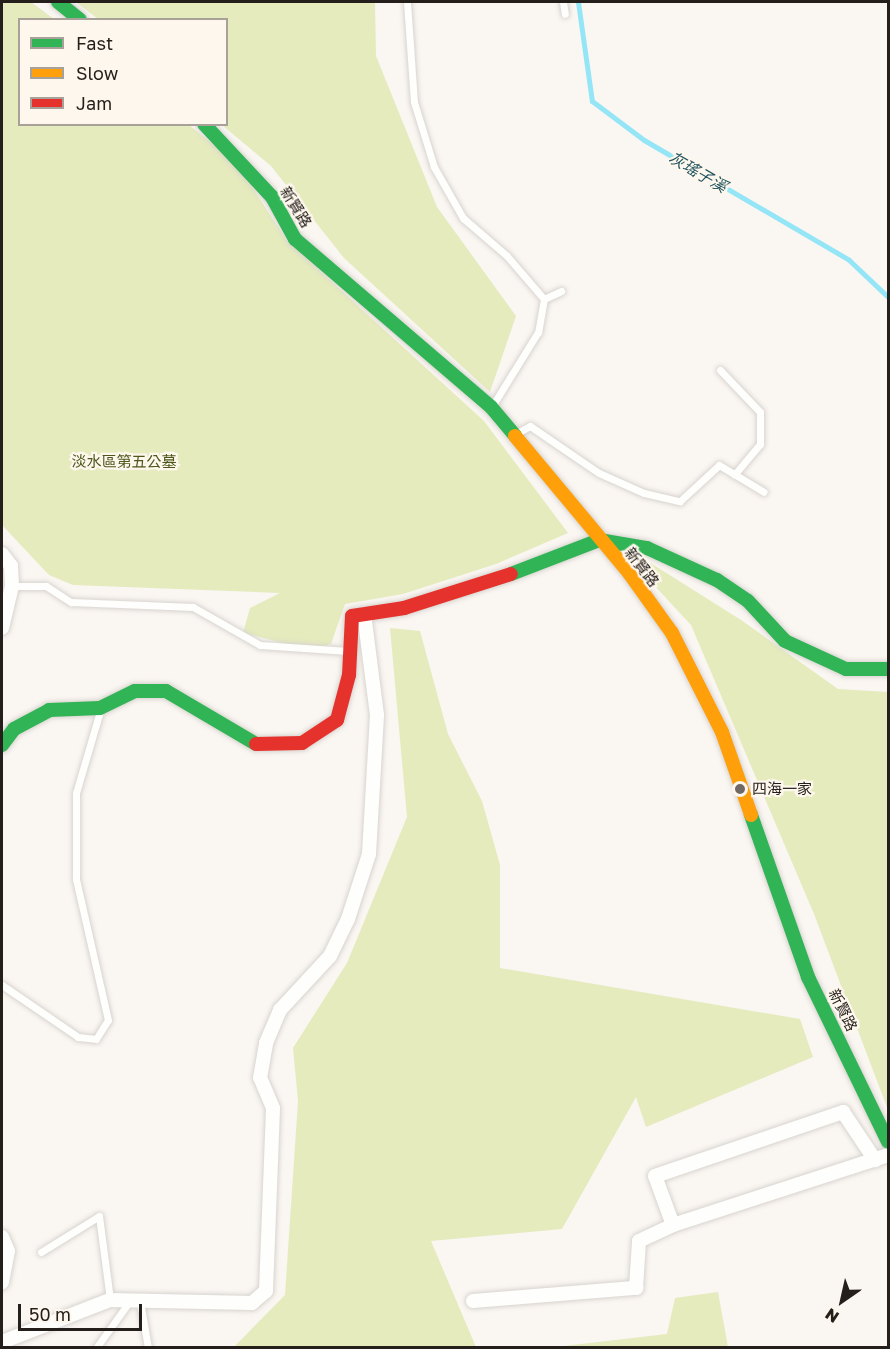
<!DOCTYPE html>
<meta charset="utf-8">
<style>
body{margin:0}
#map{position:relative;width:890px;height:1349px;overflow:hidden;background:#faf6f2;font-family:"Golos Text","Noto Sans TC",sans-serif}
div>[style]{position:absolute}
.green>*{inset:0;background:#e5ebbd}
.stream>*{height:5px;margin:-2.5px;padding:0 2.5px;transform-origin:2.5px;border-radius:2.5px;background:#94e6f6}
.roads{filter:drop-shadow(0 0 2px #d8d4cf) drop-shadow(0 0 2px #d8d4cf)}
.lane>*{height:7px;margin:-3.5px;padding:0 3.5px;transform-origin:3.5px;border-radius:3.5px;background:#fefefd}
.street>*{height:14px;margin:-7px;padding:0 7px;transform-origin:7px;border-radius:7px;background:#fefefd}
.fast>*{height:14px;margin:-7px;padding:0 7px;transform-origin:7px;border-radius:7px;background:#30b455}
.slow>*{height:14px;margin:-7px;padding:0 7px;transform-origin:7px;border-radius:7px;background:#ff9f0a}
.jam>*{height:14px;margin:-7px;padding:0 7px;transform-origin:7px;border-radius:7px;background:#e5322d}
.dots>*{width:16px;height:16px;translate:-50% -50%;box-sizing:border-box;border:3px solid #fef7ee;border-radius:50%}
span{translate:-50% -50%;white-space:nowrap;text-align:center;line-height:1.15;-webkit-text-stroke:4.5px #fef7ee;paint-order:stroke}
.street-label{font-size:15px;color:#241f1a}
.park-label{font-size:15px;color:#4d5719}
.poi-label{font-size:15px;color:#241f1a}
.left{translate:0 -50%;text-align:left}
.water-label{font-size:16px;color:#225560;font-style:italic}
.frame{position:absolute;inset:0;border:3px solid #241f1a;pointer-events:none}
.legend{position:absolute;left:18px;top:18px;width:210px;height:108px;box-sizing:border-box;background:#fef7ee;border:2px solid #a7a199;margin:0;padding:8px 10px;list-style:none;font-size:18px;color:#241f1a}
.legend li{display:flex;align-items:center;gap:12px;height:30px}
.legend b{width:30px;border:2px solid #a7a199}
.north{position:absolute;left:812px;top:1271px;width:60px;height:60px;-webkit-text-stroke:4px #fef7ee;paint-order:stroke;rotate:214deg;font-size:16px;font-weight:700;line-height:24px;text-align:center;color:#241f1a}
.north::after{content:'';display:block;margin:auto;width:21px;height:27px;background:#241f1a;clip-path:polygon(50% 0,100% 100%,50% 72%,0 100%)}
.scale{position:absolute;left:18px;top:1304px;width:124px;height:27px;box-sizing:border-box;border:3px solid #241f1a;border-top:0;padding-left:8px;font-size:18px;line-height:21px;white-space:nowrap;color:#241f1a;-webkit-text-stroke:4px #fef7ee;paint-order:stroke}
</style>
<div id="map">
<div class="green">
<div style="clip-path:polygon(2px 2px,31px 2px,54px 19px,20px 20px,20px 124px,189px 125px,238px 165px,287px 241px,484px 421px,568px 533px,496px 564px,403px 594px,345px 604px,331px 644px,312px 650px,243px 633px,250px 608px,280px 593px,73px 585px,49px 575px,2px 525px)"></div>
<div style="clip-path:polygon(76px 2px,375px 2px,376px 56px,437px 207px,516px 316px,490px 392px,344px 258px,271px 166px,222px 125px,226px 124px,226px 20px,98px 19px)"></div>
<div style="clip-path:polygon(641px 557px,741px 620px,838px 689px,888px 692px,888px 1110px,814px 914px,691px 625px,639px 569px,637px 560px)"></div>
<div style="clip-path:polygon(390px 628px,420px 631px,448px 734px,482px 801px,500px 865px,500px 968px,800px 1019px,813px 1057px,646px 1127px,636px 1097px,562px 1229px,431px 1241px,476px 1347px,234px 1347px,285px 1295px,298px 1101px,293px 1048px,347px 963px,407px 817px)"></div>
<div style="clip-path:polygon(718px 1292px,728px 1347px,555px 1347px,667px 1334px,675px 1298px)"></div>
</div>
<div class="stream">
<div style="left:578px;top:2px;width:100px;rotate:82deg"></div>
<div style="left:592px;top:101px;width:65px;rotate:36.9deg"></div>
<div style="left:644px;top:140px;width:238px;rotate:30.3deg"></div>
<div style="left:849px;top:260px;width:54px;rotate:43.5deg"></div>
</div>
<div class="roads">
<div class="lane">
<div style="left:407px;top:2px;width:100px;rotate:86deg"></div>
<div style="left:414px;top:102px;width:68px;rotate:72.9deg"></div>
<div style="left:434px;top:167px;width:59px;rotate:60.4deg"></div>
<div style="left:463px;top:218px;width:58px;rotate:40.8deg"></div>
<div style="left:507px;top:256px;width:57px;rotate:49.3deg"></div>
<div style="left:544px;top:299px;width:34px;rotate:100deg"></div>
<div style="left:538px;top:332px;width:86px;rotate:121.7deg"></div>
<div style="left:563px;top:2px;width:12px;rotate:81deg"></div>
<div style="left:544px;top:299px;width:19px;rotate:-25deg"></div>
<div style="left:720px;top:370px;width:58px;rotate:46.4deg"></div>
<div style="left:760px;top:412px;width:32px;rotate:90deg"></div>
<div style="left:760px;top:444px;width:40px;rotate:130deg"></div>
<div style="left:517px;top:433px;width:15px;rotate:-28deg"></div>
<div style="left:530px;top:426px;width:83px;rotate:34.3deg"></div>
<div style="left:599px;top:473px;width:49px;rotate:24deg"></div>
<div style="left:644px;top:493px;width:37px;rotate:13deg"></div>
<div style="left:680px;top:501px;width:53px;rotate:-42.7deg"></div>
<div style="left:719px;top:465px;width:52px;rotate:31deg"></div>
<div style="left:12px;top:586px;width:34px"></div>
<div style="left:46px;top:586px;width:30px;rotate:33deg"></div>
<div style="left:71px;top:602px;width:122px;rotate:2.3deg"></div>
<div style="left:193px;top:607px;width:77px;rotate:29.6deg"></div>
<div style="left:260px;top:645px;width:88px;rotate:3.9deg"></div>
<div style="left:2px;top:985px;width:92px;rotate:34.4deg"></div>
<div style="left:78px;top:1037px;width:18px;rotate:6deg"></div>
<div style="left:96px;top:1039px;width:22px;rotate:-58deg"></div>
<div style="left:108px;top:1020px;width:145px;rotate:-102.8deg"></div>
<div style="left:76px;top:879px;width:86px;rotate:-90deg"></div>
<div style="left:76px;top:793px;width:85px;rotate:-73.7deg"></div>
<div style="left:41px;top:1252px;width:68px;rotate:-31.8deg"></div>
<div style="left:99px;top:1216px;width:85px;rotate:82.5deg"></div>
<div style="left:140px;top:1301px;width:48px;rotate:80.3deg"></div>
<div style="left:96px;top:1348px;width:57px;rotate:-54.3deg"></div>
</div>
<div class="street">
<div style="left:2px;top:554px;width:15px;rotate:53deg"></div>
<div style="left:11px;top:566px;width:20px;rotate:87deg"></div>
<div style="left:12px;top:586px;width:43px;rotate:103.4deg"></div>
<div style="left:673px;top:1225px;width:52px;rotate:-110.2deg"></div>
<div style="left:655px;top:1176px;width:199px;rotate:-18.8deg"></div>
<div style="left:843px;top:1112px;width:58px;rotate:56.3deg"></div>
<div style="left:2px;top:1237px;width:15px;rotate:67deg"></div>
<div style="left:8px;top:1251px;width:32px;rotate:101deg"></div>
<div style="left:473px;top:1301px;width:164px;rotate:-4.6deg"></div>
<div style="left:636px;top:1288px;width:47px;rotate:-86.3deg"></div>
<div style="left:639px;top:1241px;width:38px;rotate:-25deg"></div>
<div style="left:673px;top:1225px;width:226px;rotate:-18deg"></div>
<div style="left:2px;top:1342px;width:116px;rotate:-21.3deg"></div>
<div style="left:110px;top:1300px;width:142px;rotate:1.2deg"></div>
<div style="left:252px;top:1303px;width:18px;rotate:-41deg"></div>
<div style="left:266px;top:1291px;width:183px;rotate:-87.8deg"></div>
<div style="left:273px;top:1108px;width:33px;rotate:-113deg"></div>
<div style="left:260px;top:1078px;width:36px;rotate:-80deg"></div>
<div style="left:266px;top:1043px;width:36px;rotate:-67deg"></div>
<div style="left:280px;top:1010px;width:74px;rotate:-47.2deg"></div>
<div style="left:330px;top:956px;width:41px;rotate:-64.1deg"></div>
<div style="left:348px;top:919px;width:68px;rotate:-72.1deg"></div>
<div style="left:369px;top:854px;width:139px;rotate:-86.7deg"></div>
<div style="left:377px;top:715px;width:102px;rotate:-97.3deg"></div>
</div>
<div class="fast">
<div style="left:58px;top:2px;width:28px;rotate:39deg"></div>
<div style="left:204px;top:124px;width:100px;rotate:47deg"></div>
<div style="left:272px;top:197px;width:48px;rotate:61.3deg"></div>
<div style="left:295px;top:239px;width:258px;rotate:40.6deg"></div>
<div style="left:491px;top:407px;width:38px;rotate:50deg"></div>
<div style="left:511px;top:574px;width:94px;rotate:-21.1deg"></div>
<div style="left:599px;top:540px;width:49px;rotate:9.5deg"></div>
<div style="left:647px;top:548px;width:77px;rotate:24.6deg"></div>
<div style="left:717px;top:580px;width:37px;rotate:34deg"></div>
<div style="left:748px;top:601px;width:54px;rotate:47.2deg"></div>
<div style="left:785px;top:641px;width:67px;rotate:24.7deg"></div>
<div style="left:846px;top:669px;width:42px"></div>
<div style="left:2px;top:745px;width:20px;rotate:-53deg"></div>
<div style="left:14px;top:729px;width:40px;rotate:-28deg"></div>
<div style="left:49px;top:710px;width:51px;rotate:-2.2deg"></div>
<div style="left:100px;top:708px;width:39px;rotate:-26deg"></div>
<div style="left:135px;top:691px;width:31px"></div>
<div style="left:166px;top:691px;width:104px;rotate:30.5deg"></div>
<div style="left:751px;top:815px;width:172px;rotate:70.6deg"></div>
<div style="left:808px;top:977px;width:183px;rotate:64.1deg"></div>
</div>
<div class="slow">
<div style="left:515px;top:436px;width:178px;rotate:50.2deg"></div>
<div style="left:629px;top:573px;width:74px;rotate:54.4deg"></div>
<div style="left:672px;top:633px;width:111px;rotate:63.2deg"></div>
<div style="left:722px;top:732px;width:88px;rotate:70.7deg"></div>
</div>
<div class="jam">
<div style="left:256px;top:744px;width:46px;rotate:-1.2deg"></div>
<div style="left:302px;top:743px;width:42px;rotate:-33.3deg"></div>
<div style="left:337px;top:720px;width:47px;rotate:-75.1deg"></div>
<div style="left:349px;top:675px;width:59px;rotate:-87.1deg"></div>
<div style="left:352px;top:616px;width:53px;rotate:-8.7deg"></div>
<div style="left:404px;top:608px;width:112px;rotate:-17.6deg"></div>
</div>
</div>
<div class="dots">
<div style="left:740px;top:789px;background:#6f6a66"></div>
</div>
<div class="street-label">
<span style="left:296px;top:207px;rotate:58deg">新賢路</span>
<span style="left:642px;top:567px;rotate:52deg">新賢路</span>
<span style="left:843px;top:1010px;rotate:64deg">新賢路</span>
</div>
<div class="park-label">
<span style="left:124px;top:462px">淡水區第五公墓</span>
</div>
<div class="poi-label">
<span class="left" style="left:752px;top:789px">四海一家</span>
</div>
<div class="water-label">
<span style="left:698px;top:172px;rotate:30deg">灰瑤子溪</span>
</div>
<div class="frame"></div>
<ul class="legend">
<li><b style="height:8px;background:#30b455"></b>Fast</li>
<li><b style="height:8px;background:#ff9f0a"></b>Slow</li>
<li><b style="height:8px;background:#e5322d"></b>Jam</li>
</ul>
<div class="north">N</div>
<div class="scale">50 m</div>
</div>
